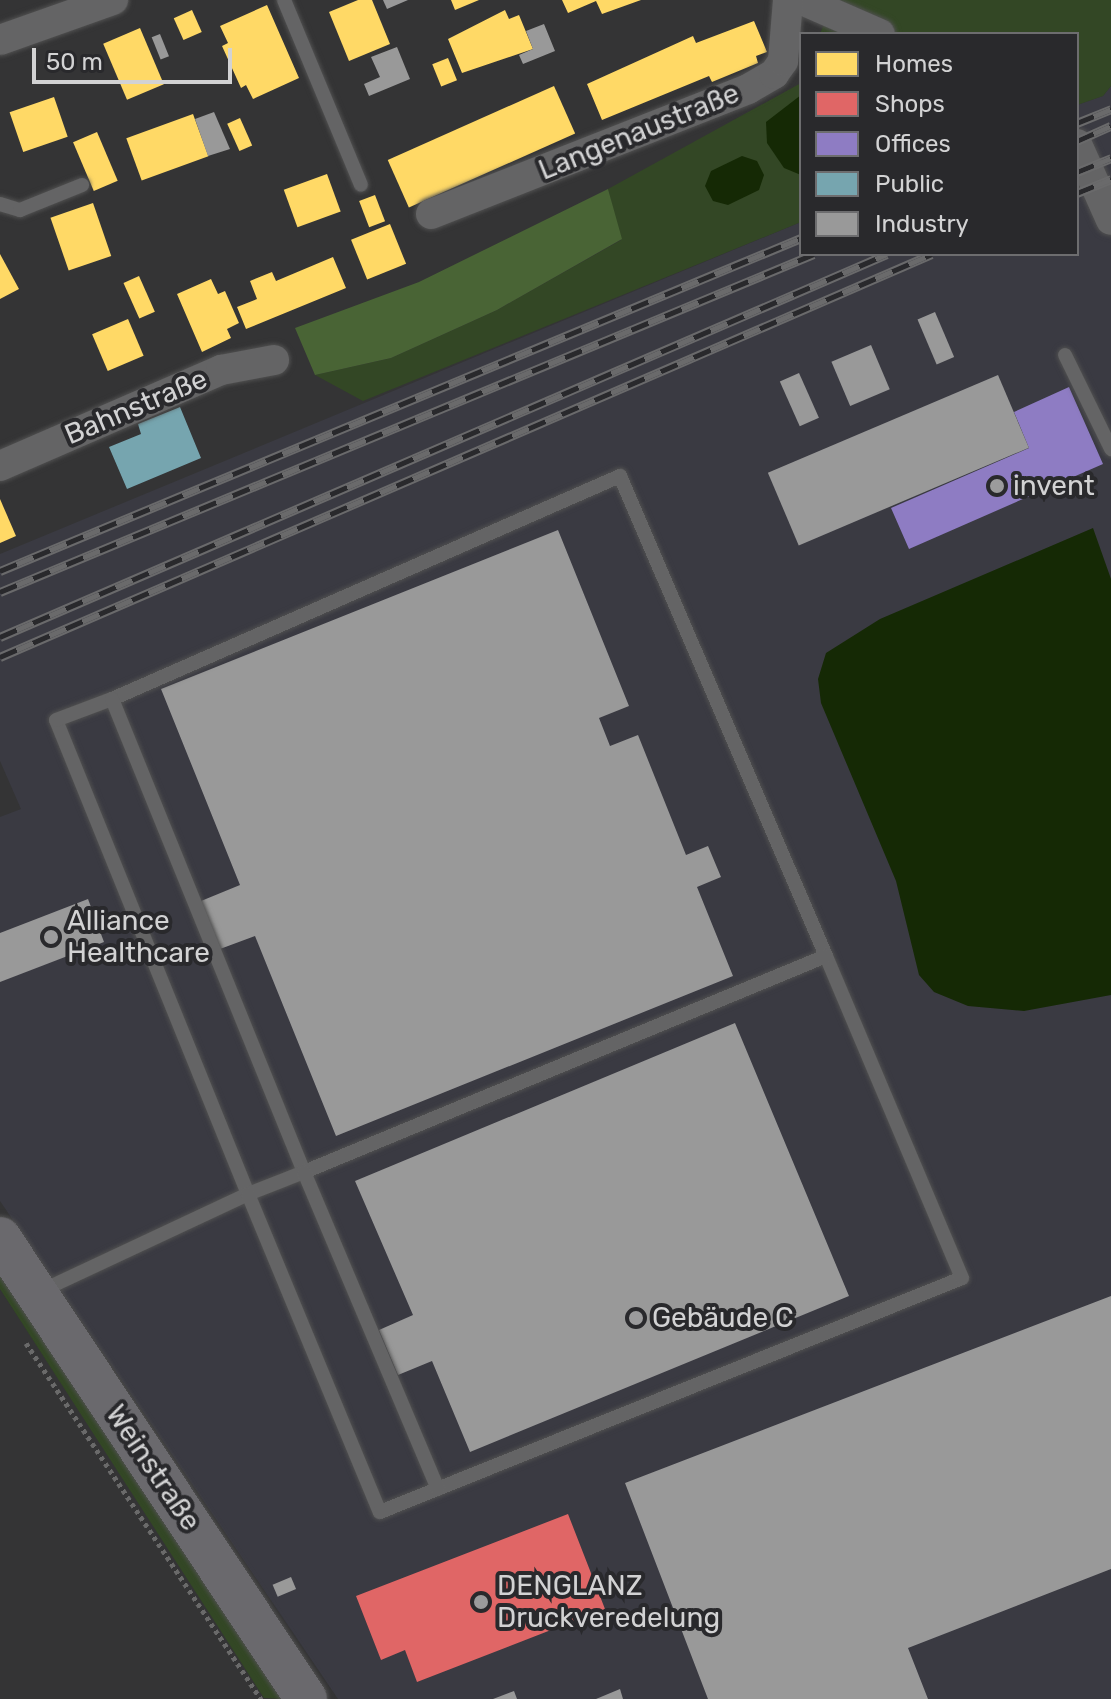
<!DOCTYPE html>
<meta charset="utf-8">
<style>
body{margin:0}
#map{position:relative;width:1111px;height:1699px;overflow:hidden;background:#343435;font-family:Rubik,sans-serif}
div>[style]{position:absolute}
.built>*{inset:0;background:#3a3a42}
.green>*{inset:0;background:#334725}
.forest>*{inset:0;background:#496435}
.water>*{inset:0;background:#152905}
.homes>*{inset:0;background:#ffd966;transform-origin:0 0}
.shops>*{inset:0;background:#e06666}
.offices>*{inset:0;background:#8e7cc3}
.public>*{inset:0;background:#76a5af}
.industry>*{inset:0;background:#999;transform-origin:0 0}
.path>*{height:5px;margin-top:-2.5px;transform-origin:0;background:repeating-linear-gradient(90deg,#6a6a6a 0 4px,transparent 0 8px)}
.roads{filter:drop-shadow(0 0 2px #505050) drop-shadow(0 0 2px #505050)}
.service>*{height:14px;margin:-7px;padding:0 7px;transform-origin:7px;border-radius:7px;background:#646465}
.minor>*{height:30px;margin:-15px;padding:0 15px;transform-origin:15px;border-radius:15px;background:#646465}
.secondary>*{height:42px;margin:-21px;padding:0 21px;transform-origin:21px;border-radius:21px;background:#6a696d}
.rail>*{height:9px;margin-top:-4.5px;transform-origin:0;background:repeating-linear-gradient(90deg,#29292c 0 18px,#6a6a6b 0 36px);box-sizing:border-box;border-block:2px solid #6a6a6b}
.dots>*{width:22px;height:22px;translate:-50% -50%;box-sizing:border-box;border:4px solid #29292c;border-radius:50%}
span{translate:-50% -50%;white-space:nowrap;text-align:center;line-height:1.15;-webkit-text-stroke:8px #29292c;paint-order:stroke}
.street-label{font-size:28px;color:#d2d2d3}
.poi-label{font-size:28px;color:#d2d2d3}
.left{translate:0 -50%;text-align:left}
.legend{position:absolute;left:799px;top:32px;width:280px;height:224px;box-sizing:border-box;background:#29292c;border:2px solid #6d6d6f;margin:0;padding:10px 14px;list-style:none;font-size:24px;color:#d2d2d3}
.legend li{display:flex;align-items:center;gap:16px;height:40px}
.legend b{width:40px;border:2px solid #6d6d6f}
.scale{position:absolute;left:32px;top:48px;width:200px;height:36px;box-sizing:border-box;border:4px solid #d2d2d3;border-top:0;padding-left:10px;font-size:24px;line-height:28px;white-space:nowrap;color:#d2d2d3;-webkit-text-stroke:6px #29292c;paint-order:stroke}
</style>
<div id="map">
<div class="built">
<div style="clip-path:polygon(1111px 86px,1111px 1699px,338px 1699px,0 1201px,0 817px,21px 809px,0 761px,0 554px,801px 222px,801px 254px,1077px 254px,1077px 105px,1103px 96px)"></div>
</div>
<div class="green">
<div style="clip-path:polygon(833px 0,1111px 0,1111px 86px,1103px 96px,1077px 105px,1077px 34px,820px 34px)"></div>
<div style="clip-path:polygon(801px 83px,801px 222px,363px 401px,315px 375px,391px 358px,497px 310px,621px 240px,608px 189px)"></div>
<div style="clip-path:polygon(0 1267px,286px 1699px,264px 1698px,0 1289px)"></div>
</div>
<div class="forest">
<div style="clip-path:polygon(608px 189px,622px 239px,497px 310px,391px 358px,315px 375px,295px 328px,419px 282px)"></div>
</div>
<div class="water">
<div style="clip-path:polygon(801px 95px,801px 175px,784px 168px,767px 143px,766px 122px)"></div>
<div style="clip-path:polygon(742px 156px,757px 161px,764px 175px,759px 190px,728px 205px,713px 201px,705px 186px,711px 171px)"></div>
<div style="clip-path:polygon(1093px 528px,1111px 579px,1111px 995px,1024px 1011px,968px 1006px,934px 992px,919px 975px,896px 881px,821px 703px,818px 679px,826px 653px,880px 619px)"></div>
</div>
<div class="homes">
<div style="clip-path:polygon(358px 0,372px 0,390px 44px,349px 61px,329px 12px)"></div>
<div style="clip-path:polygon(451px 0,479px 0,455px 10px)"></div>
<div style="clip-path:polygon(562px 0,641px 0,602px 14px,596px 1px,568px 13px)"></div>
<div style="clip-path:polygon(267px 5px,299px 78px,253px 99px,246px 85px,241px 88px,222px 46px,228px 43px,220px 26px)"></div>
<div style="left:192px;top:10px;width:24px;height:20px;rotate:66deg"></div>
<div style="clip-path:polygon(505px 10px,509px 19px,519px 15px,533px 49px,462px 73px,448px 39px)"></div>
<div style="clip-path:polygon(754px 21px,767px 52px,756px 56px,758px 63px,712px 82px,709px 76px,602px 120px,587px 84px,693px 36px,696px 43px)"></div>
<div style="left:140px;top:28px;width:61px;height:40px;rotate:67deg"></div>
<div style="left:448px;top:58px;width:24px;height:17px;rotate:68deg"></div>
<div style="left:554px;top:86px;width:52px;height:182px;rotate:66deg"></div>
<div style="left:54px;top:97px;width:42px;height:47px;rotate:71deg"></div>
<div style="left:193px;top:114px;width:45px;height:71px;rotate:70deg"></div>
<div style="left:240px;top:118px;width:30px;height:14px;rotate:66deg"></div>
<div style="left:97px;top:132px;width:53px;height:26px;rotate:67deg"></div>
<div style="left:327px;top:174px;width:40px;height:46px;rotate:70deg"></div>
<div style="left:375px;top:195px;width:28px;height:17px;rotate:69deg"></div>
<div style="left:93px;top:203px;width:56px;height:45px;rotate:71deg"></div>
<div style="left:390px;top:224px;width:43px;height:42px;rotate:68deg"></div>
<div style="clip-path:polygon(0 254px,19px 289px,0 299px)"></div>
<div style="clip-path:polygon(333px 257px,346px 288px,246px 329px,237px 307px,257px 299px,250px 281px,272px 272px,276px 281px)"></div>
<div style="left:139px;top:276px;width:39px;height:17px;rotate:66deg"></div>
<div style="clip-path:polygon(211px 279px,218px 294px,225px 291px,239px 323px,227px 329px,231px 338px,202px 352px,177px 294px)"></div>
<div style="left:128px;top:319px;width:40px;height:39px;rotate:67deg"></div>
<div style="clip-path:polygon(0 499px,16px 536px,0 543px)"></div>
</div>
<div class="shops">
<div style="clip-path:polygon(568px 1514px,605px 1609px,417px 1682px,405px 1650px,381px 1660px,356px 1596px)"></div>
</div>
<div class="offices">
<div style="clip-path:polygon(1069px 387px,1103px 464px,909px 549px,891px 508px,1029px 448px,1014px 412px)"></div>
</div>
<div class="public">
<div style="clip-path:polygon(180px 407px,201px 458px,127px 489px,109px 447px,141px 434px,138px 424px)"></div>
</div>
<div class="industry">
<div style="clip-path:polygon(383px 0,408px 0,387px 9px)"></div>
<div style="clip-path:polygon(544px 24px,555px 51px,523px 64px,519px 55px,533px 49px,526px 31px)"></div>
<div style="left:160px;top:34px;width:24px;height:9px;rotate:68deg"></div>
<div style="clip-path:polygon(397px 47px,410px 79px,369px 96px,364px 84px,380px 77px,371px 57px)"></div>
<div style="clip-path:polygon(214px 112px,230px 149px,208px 156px,195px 119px)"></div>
<div style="left:935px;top:312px;width:49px;height:19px;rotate:67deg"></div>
<div style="left:871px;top:345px;width:48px;height:43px;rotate:67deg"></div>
<div style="left:799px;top:373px;width:49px;height:21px;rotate:66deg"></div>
<div style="left:998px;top:375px;width:79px;height:250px;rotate:67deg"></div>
<div style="clip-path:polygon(558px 530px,629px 706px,599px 718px,610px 746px,638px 735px,686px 855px,708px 846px,721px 877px,697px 887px,733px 976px,336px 1136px,255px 936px,220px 949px,201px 901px,240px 885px,161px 689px)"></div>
<div style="clip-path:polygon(88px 899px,104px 942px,0 982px,0 933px)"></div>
<div style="clip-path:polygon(735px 1023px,849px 1296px,470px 1452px,432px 1361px,398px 1375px,379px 1330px,413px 1315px,355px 1181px)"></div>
<div style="clip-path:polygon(1111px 1296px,1111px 1569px,908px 1648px,928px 1699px,708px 1699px,625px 1483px)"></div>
<div style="left:291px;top:1577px;width:13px;height:20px;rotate:67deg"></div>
<div style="clip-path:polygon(620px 1689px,623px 1699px,596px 1699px)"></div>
<div style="clip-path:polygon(514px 1691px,517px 1699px,493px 1699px)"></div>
</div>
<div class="path">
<div style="left:26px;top:1343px;width:427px;rotate:56.6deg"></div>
</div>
<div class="roads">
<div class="service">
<div style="left:284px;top:0;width:200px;rotate:67.4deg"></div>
<div style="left:0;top:204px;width:21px;rotate:17deg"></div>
<div style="left:20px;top:210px;width:67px;rotate:-22deg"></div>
<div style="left:1065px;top:355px;width:105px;rotate:63.9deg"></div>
<div style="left:112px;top:699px;width:555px;rotate:-23.7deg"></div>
<div style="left:620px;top:476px;width:522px;rotate:66.77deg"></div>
<div style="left:41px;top:1291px;width:229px;rotate:-25.1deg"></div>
<div style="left:248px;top:1194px;width:511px;rotate:-112.05deg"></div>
<div style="left:56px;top:720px;width:60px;rotate:-20.6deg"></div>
<div style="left:112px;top:699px;width:510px;rotate:67.91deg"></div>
<div style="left:304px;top:1172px;width:60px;rotate:158.6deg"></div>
<div style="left:248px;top:1194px;width:344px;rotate:67.5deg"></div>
<div style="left:380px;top:1512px;width:627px;rotate:-21.9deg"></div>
<div style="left:962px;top:1278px;width:350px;rotate:-112.9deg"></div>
<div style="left:826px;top:956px;width:565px;rotate:157.52deg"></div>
<div style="left:304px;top:1172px;width:344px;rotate:67.1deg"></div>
</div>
<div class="minor">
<div style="left:802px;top:0;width:85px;rotate:23.6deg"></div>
<div style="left:0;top:40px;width:120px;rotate:-19.5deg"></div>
<div style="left:1077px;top:144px;width:83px;rotate:65.9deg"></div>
<div style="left:431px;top:214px;width:341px;rotate:-21.5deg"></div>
<div style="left:748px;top:89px;width:30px;rotate:-30deg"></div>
<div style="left:774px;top:74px;width:16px;rotate:-55deg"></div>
<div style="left:783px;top:61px;width:61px;rotate:-85.3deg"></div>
<div style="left:0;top:466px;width:241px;rotate:-23.5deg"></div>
<div style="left:221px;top:370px;width:54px;rotate:-10.7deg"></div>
</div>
<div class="secondary">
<div style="left:0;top:1238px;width:553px;rotate:56.42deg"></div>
</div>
</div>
<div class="rail">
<div style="left:1077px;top:123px;width:37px;rotate:-22deg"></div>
<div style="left:1077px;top:141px;width:37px;rotate:-24deg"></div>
<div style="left:1077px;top:172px;width:37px;rotate:-22deg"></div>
<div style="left:1077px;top:193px;width:37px;rotate:-22deg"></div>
<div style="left:0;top:571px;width:867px;rotate:-22.57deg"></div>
<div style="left:0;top:592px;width:881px;rotate:-22.55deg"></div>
<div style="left:0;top:637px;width:966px;rotate:-23.35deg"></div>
<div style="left:0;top:657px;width:1015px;rotate:-23.38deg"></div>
</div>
<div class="dots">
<div style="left:997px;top:486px;background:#9b9b9c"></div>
<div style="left:51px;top:937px;background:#9b9b9c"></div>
<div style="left:636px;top:1318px;background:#9b9b9c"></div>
<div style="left:481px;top:1602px;background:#9b9b9c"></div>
</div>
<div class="street-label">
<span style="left:639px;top:132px;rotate:-22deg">Langenaustraße</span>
<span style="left:136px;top:407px;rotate:-23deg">Bahnstraße</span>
<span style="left:153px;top:1468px;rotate:56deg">Weinstraße</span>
</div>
<div class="poi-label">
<span class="left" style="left:1013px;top:486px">invent</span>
<span class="left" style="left:67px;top:937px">Alliance<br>Healthcare</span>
<span class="left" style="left:652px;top:1318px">Gebäude C</span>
<span class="left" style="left:497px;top:1602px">DENGLANZ<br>Druckveredelung</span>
</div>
<ul class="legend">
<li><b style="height:22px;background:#ffd966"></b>Homes</li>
<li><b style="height:22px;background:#e06666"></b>Shops</li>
<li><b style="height:22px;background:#8e7cc3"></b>Offices</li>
<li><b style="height:22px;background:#76a5af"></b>Public</li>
<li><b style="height:22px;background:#999"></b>Industry</li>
</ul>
<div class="scale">50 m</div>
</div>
